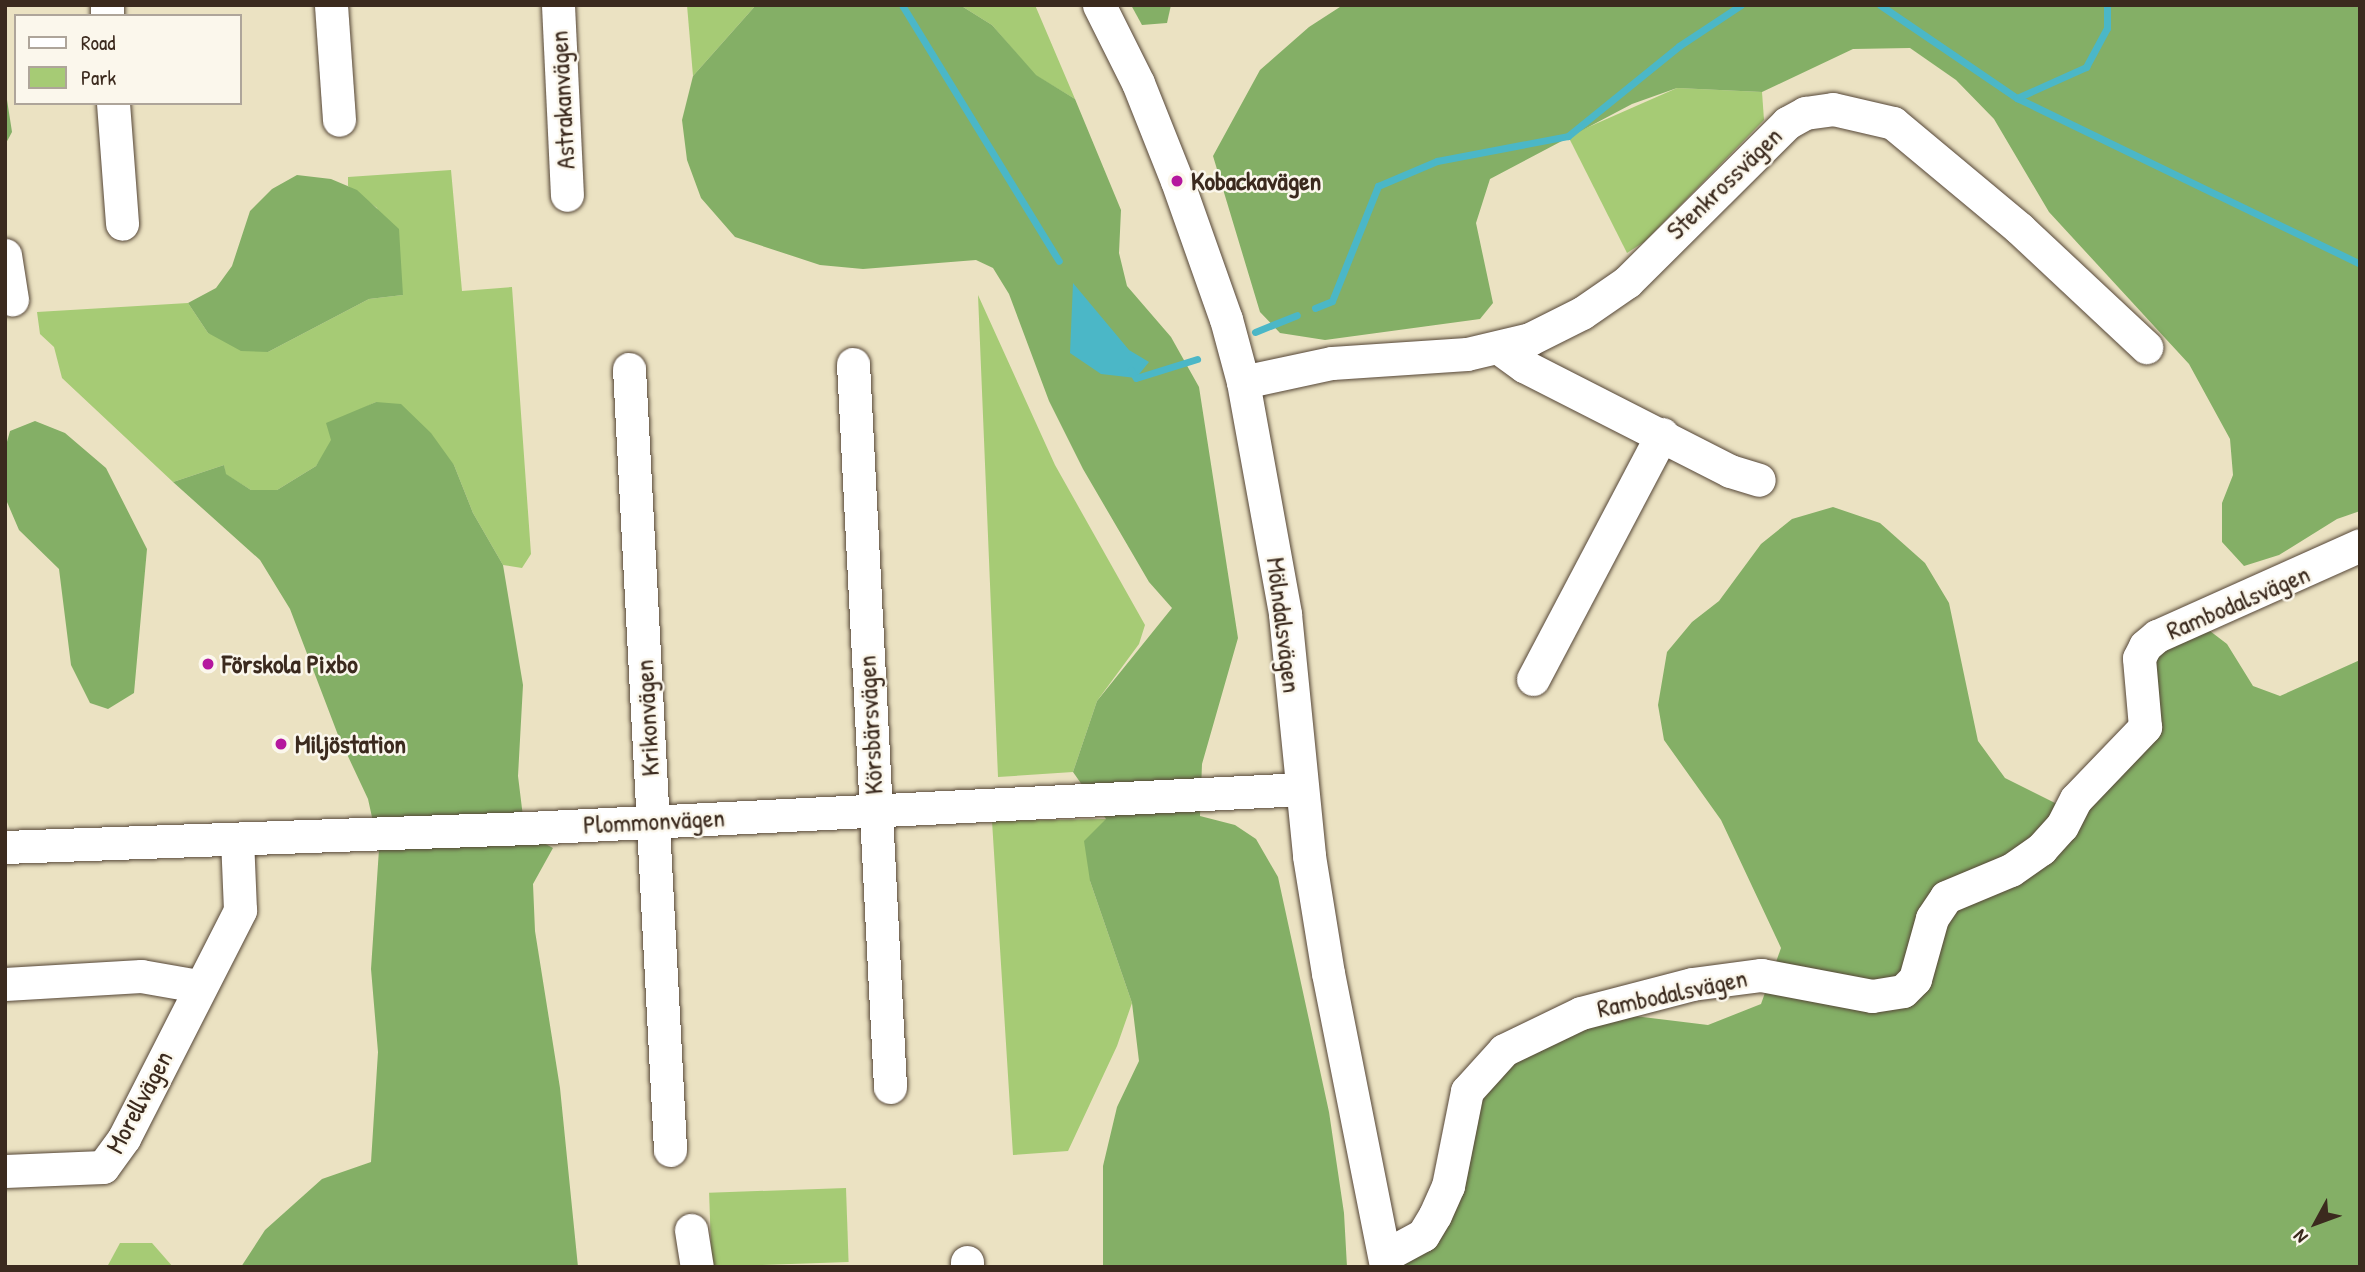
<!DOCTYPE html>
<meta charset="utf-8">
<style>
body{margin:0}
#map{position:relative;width:2365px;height:1272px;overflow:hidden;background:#ebe2c2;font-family:"Patrick Hand",sans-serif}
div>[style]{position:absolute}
.green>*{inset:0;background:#a6cb75;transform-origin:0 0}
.forest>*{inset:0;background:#84af66}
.water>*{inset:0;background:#4bb7c7}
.stream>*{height:7px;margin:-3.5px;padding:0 3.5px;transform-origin:3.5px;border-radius:3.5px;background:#4bb7c7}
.roads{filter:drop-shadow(0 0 2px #554637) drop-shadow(0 0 2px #554637)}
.minor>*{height:33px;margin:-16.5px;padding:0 16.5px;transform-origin:16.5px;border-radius:16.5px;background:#fff}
.dots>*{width:19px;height:19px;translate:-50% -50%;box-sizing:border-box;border:4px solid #fbf7ec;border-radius:50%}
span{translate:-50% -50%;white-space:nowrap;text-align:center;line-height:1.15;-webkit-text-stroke:5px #fbf7ec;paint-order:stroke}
.street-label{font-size:26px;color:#3b2a1e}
.poi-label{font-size:26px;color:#3b2a1e;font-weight:700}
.left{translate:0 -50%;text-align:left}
.frame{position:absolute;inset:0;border:7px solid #3b2a1e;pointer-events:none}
.legend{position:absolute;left:14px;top:14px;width:228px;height:91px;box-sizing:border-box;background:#fbf7ec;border:2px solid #aea59a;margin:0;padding:9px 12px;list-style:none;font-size:21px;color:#3b2a1e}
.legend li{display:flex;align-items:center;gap:14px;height:35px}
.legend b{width:35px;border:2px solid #aea59a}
.north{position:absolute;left:2281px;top:1188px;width:70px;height:70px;-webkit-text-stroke:5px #fbf7ec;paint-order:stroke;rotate:229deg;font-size:19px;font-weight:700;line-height:28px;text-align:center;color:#3b2a1e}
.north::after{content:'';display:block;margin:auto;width:24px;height:32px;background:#3b2a1e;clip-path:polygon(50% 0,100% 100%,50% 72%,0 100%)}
</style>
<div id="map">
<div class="green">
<div style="clip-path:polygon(687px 5px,756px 5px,693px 76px)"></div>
<div style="clip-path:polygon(960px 5px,1035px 5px,1075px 99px,1035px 75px,992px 25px)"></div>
<div style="clip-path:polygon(1677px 88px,1762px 92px,1764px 120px,1644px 242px,1627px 253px,1568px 136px)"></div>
<div style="clip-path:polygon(451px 170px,462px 291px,512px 287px,531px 554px,522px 568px,503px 565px,473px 513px,454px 465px,376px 402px,353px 413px,316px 466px,277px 490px,251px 490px,225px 474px,224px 465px,173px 482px,62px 378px,54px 347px,40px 334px,37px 312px,188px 303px,208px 333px,268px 352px,369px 299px,403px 295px,377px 208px,348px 186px,348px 177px)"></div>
<div style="clip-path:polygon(978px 295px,1055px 465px,1145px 625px,1139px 644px,1097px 701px,1073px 772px,998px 777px)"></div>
<div style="clip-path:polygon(1106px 819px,1090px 881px,1132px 1003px,1117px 1046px,1068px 1151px,1013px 1155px,992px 821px)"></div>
<div style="left:846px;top:1188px;width:74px;height:137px;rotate:88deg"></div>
<div style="clip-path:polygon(120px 1243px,152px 1243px,173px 1267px,107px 1267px)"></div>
</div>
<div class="forest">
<div style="clip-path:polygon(756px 5px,960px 5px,992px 25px,1036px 75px,1075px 99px,1121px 210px,1119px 253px,1127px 286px,1171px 337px,1199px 387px,1238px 638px,1202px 764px,1200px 816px,1235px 825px,1256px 839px,1278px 877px,1329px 1112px,1344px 1213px,1347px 1267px,1103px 1267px,1103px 1166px,1117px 1107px,1139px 1061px,1132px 1003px,1090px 881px,1084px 841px,1106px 819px,1073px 772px,1097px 701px,1172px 608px,1149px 582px,1083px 469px,1049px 401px,1009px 294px,993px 268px,976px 260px,863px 269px,820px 265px,735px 237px,701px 198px,687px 160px,682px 120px,693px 76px)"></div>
<div style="clip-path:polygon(1131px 5px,1171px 5px,1167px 23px,1142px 25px)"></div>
<div style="clip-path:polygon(1343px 5px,2360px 5px,2360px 511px,2337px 519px,2279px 555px,2244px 566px,2222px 542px,2222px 503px,2233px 475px,2230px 439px,2189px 364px,2049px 212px,1994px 119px,1956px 80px,1910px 48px,1853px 49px,1762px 92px,1677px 88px,1632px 104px,1490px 179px,1476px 223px,1493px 303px,1480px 319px,1325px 340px,1280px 333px,1260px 312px,1213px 156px,1260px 70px,1309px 27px)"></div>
<div style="clip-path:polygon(5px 87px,12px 132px,5px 145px)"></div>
<div style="clip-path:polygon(297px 175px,331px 179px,357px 190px,399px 229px,403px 295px,369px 299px,268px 352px,241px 351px,208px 333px,188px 303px,216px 288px,232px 266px,250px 211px,272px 189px)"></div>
<div style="clip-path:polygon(376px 402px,401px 404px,431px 433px,454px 465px,473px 513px,503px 565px,523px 685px,518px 776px,525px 833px,553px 848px,533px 884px,535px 931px,560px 1088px,578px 1267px,241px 1267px,265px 1230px,322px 1179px,371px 1162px,378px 1052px,371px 969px,379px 849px,368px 799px,338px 735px,290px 609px,260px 560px,173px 482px,224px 465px,226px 474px,251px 490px,277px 490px,316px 466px,331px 440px,326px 423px)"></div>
<div style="clip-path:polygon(35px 421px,65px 433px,106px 468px,147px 549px,134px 693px,108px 709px,90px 703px,71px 665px,59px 569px,19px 530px,7px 502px,5px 449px,10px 431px)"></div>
<div style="clip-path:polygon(1833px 507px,1880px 523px,1925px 563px,1949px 603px,1978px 741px,2005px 778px,2071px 811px,2112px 765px,2158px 642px,2193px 630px,2210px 631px,2227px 644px,2253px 686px,2280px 696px,2360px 660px,2360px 1267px,1402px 1267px,1401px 1260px,1436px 1237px,1458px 1206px,1468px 1170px,1464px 1121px,1491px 1073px,1618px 1014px,1708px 1025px,1761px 1004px,1781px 948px,1721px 820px,1664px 740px,1658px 705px,1667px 652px,1692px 622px,1719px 601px,1761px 544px,1792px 519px)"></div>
</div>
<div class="water">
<div style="clip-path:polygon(1073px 283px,1129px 350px,1149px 362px,1136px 378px,1101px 374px,1070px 353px)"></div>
</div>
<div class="stream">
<div style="left:902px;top:5px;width:300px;rotate:58.5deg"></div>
<div style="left:1880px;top:5px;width:166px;rotate:34.2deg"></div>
<div style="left:2017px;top:98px;width:381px;rotate:25.8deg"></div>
<div style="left:2017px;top:98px;width:76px;rotate:-24.2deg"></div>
<div style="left:2086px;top:67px;width:44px;rotate:-61.7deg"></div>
<div style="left:2107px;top:28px;width:23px;rotate:-90deg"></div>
<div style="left:1315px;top:308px;width:18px;rotate:-22deg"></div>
<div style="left:1332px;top:301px;width:124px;rotate:-68.2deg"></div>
<div style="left:1378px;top:186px;width:64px;rotate:-23deg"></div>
<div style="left:1437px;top:161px;width:133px;rotate:-10.8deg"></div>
<div style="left:1568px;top:136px;width:143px;rotate:-39deg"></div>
<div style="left:1679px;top:46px;width:74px;rotate:-33.5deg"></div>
<div style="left:1255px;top:332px;width:45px;rotate:-22deg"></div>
<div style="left:1131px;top:370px;width:9px;rotate:58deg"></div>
<div style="left:1136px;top:378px;width:64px;rotate:-17.3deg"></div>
</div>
<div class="roads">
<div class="minor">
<div style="left:107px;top:5px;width:11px;rotate:90deg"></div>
<div style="left:331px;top:5px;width:115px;rotate:86deg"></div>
<div style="left:558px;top:5px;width:190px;rotate:87.3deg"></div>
<div style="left:1099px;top:5px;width:87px;rotate:63.4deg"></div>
<div style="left:1138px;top:83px;width:105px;rotate:68.3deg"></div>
<div style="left:1177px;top:181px;width:146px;rotate:70.5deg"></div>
<div style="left:1226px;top:319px;width:65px;rotate:74.9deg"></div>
<div style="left:1243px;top:382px;width:236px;rotate:79.7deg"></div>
<div style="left:1285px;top:614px;width:243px;rotate:84.3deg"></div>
<div style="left:1309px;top:856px;width:119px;rotate:80.8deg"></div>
<div style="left:1328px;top:973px;width:300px;rotate:78.8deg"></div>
<div style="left:113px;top:103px;width:121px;rotate:85.7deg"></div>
<div style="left:5px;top:255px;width:45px;rotate:81deg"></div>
<div style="left:1499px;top:348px;width:31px;rotate:36deg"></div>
<div style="left:1524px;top:366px;width:231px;rotate:27deg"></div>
<div style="left:1730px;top:471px;width:30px;rotate:17deg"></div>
<div style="left:853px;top:364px;width:724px;rotate:87.07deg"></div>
<div style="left:629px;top:369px;width:782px;rotate:86.99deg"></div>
<div style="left:1243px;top:382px;width:91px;rotate:-12.1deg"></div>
<div style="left:1332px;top:363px;width:135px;rotate:-3.8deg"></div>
<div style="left:1467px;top:354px;width:65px;rotate:-13.4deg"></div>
<div style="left:1530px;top:339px;width:58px;rotate:-26.6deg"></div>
<div style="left:1582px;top:313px;width:55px;rotate:-34.6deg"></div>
<div style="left:1627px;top:282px;width:226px;rotate:-44.8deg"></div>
<div style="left:1787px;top:123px;width:21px;rotate:-29deg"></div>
<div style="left:1805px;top:113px;width:28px;rotate:-8deg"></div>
<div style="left:1833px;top:109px;width:62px;rotate:13.1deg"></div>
<div style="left:1893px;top:123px;width:165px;rotate:39.8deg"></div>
<div style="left:2020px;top:229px;width:173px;rotate:43.1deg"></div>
<div style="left:1533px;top:679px;width:277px;rotate:-62.2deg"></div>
<div style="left:5px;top:847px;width:523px;rotate:-2.08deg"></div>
<div style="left:528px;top:828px;width:775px;rotate:-2.88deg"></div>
<div style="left:5px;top:984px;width:136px;rotate:-3.4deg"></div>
<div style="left:141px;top:976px;width:58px;rotate:10deg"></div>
<div style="left:5px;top:1171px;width:98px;rotate:-2.3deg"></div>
<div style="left:103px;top:1167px;width:36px;rotate:-54deg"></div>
<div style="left:124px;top:1138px;width:256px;rotate:-63deg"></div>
<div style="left:240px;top:910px;width:71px;rotate:-92.4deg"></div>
<div style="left:691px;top:1230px;width:37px;rotate:81deg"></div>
<div style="left:1386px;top:1255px;width:42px;rotate:-28.4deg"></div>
<div style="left:1423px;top:1235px;width:23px;rotate:-59deg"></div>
<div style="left:1435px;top:1215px;width:32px;rotate:-66deg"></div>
<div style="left:1448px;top:1186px;width:97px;rotate:-78.7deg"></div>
<div style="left:1467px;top:1091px;width:55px;rotate:-47.9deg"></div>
<div style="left:1504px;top:1050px;width:85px;rotate:-25.7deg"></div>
<div style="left:1581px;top:1013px;width:115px;rotate:-14.6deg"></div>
<div style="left:1692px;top:984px;width:70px;rotate:-7.4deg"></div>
<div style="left:1761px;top:975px;width:113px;rotate:10.7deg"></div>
<div style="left:1872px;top:996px;width:31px;rotate:-9deg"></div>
<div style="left:1903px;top:991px;width:17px;rotate:-45deg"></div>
<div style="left:1915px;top:979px;width:63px;rotate:-74.4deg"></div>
<div style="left:1932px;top:918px;width:25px;rotate:-56deg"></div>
<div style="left:1946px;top:897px;width:70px;rotate:-22.6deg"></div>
<div style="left:2011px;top:870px;width:37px;rotate:-35deg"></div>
<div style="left:2041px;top:849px;width:31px;rotate:-48deg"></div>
<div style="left:2062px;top:826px;width:30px;rotate:-63deg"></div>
<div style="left:2076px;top:799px;width:100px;rotate:-46.2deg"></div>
<div style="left:2145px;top:727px;width:69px;rotate:-95deg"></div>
<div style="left:2139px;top:658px;width:13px;rotate:-63deg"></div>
<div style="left:2145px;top:646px;width:16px;rotate:-40deg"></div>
<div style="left:2157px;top:636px;width:222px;rotate:-24.1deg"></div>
<div style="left:967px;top:1262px;width:5px;rotate:90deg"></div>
</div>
</div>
<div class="dots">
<div style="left:1177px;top:181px;background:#b5179e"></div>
<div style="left:208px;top:664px;background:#b5179e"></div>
<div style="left:281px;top:744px;background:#b5179e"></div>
</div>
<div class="street-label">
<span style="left:562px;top:100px;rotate:-93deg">Astrakanvägen</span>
<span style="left:1724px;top:183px;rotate:-44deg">Stenkrossvägen</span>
<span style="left:2238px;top:602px;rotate:-23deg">Rambodalsvägen</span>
<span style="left:1284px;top:625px;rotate:83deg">Mölndalsvägen</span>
<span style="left:647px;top:718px;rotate:-93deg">Krikonvägen</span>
<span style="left:870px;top:725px;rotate:-93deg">Körsbärsvägen</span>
<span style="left:654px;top:821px;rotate:-3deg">Plommonvägen</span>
<span style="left:1672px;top:993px;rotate:-12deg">Rambodalsvägen</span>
<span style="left:139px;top:1102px;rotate:-62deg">Morellvägen</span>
</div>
<div class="poi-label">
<span class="left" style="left:1191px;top:181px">Kobackavägen</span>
<span class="left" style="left:222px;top:664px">Förskola Pixbo</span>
<span class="left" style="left:295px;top:744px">Miljöstation</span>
</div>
<div class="frame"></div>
<ul class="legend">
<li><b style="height:9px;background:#fff"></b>Road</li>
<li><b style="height:19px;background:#a6cb75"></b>Park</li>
</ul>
<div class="north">N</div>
</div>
